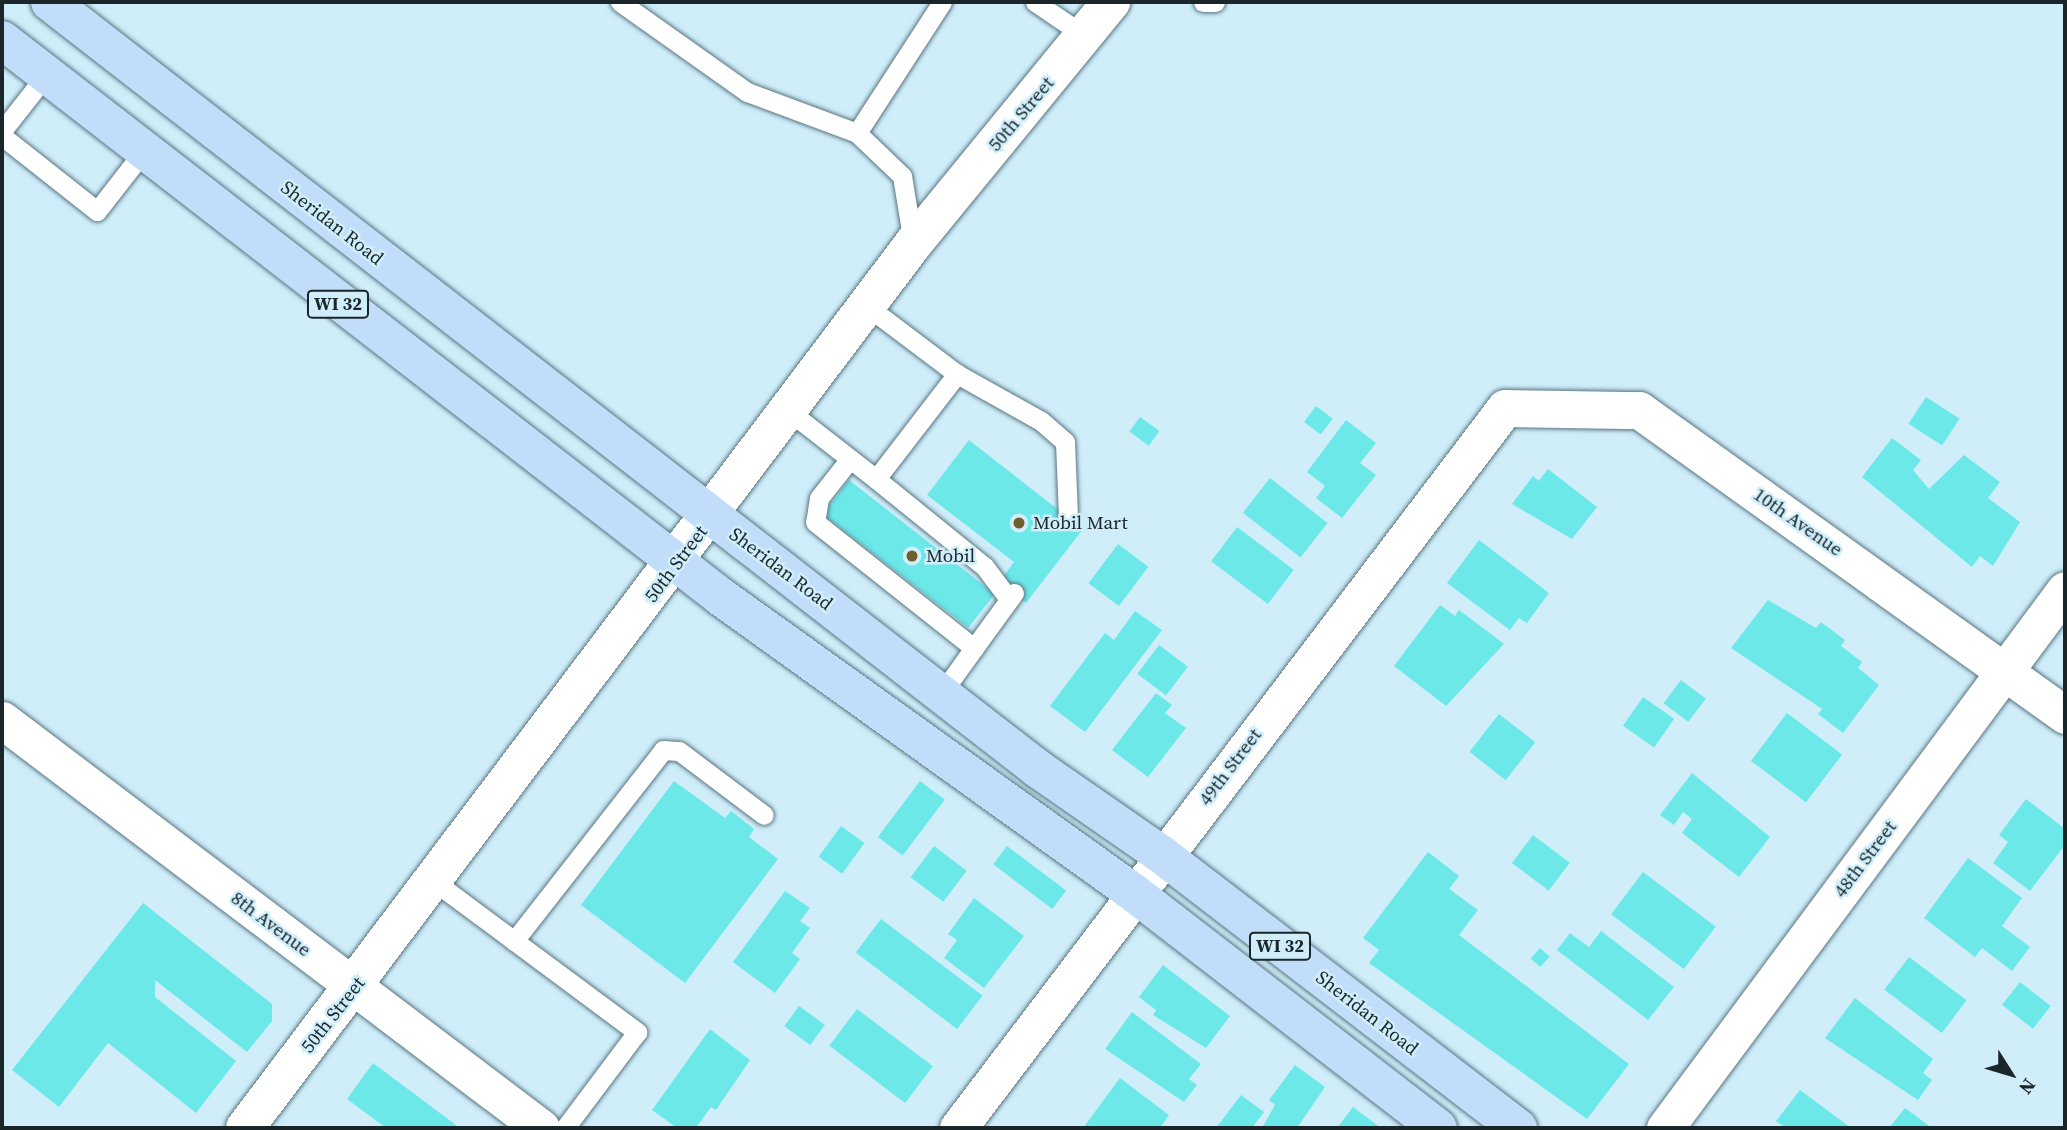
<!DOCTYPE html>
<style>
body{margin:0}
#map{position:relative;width:2067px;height:1130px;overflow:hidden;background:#cfeefa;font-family:"Source Serif 4",serif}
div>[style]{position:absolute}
.building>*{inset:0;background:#6ce8e9;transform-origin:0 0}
.roads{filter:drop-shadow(0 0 2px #597580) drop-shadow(0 0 2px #597580)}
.lane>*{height:19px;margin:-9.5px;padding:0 9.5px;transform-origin:9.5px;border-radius:9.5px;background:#fff}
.street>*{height:37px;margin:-18.5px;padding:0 18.5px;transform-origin:18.5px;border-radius:18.5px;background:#fff}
.secondary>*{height:38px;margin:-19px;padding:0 19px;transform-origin:19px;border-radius:19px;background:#fff}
.primary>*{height:38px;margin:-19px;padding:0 19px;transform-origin:19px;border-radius:19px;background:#c1ddfa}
.dots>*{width:19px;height:19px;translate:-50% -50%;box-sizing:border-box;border:4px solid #cfeefa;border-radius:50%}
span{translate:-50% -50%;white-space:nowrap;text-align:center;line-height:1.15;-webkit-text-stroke:5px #cfeefa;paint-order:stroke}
.shield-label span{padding:2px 5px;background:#cfeefa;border:2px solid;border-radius:5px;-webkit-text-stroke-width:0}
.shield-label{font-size:18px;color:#1a262a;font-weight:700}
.street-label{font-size:19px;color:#1a262a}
.poi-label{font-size:19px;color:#1a262a}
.left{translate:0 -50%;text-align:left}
.frame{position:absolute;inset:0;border:4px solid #1a262a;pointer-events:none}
.north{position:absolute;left:1976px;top:1039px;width:70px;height:70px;-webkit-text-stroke:5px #cfeefa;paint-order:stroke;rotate:127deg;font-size:19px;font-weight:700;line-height:28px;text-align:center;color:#1a262a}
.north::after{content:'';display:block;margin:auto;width:24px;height:32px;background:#1a262a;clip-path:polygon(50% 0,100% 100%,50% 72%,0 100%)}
</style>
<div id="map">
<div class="building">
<div style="left:1926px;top:397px;width:40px;height:32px;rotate:33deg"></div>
<div style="left:1316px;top:406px;width:21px;height:20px;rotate:37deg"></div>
<div style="left:1140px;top:417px;width:24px;height:18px;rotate:36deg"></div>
<div style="clip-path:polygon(1346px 420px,1376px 443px,1360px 463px,1376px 475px,1342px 518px,1316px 498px,1325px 486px,1307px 472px)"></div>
<div style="clip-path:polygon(1892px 438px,1921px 460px,1913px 470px,1929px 489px,1964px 455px,2000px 482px,1988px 498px,2020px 522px,1993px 566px,1980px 556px,1972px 567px,1862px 477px)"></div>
<div style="clip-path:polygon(969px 440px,1083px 529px,1026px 603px,999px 582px,1014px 562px,927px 495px)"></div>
<div style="clip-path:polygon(1548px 469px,1597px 507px,1572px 539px,1512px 504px,1533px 476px,1539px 481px)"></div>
<div style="left:1270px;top:478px;width:73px;height:44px;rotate:38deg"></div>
<div style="left:849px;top:480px;width:185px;height:43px;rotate:38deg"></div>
<div style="left:1237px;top:527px;width:71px;height:43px;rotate:37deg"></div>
<div style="clip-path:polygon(1479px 540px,1549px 593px,1527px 623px,1519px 618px,1510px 630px,1447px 583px)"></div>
<div style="left:1118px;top:544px;width:38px;height:49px;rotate:37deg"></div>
<div style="clip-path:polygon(1768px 600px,1816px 628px,1821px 622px,1845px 640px,1841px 646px,1862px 662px,1858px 668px,1879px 685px,1843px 733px,1818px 714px,1822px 709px,1731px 648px)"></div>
<div style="clip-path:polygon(1440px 605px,1455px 616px,1459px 610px,1504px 644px,1446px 706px,1394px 666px)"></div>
<div style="clip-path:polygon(1135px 611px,1162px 630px,1085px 732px,1050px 706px,1105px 633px,1114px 640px)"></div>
<div style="left:1159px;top:645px;width:36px;height:36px;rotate:37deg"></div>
<div style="left:1681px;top:680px;width:31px;height:29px;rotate:37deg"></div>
<div style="clip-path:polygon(1156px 693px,1172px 705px,1165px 713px,1186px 728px,1148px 777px,1112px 750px)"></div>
<div style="left:1643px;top:697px;width:38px;height:35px;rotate:35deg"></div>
<div style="left:1787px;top:713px;width:69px;height:60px;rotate:37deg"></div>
<div style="left:1499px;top:714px;width:46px;height:48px;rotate:38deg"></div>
<div style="clip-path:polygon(1692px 773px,1770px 837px,1739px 877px,1682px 833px,1692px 819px,1683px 812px,1674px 825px,1660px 815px)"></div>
<div style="clip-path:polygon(674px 781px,725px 818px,731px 811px,754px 829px,749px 837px,778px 859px,685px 983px,581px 905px)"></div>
<div style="left:920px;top:781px;width:31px;height:70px;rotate:37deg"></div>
<div style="clip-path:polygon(2026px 799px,2065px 829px,2065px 845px,2030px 891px,1993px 863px,2008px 842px,1999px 835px)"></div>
<div style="left:841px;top:826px;width:29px;height:38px;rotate:36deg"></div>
<div style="left:1533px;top:835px;width:46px;height:35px;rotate:37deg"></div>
<div style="left:934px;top:846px;width:41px;height:39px;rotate:37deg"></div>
<div style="left:1007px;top:846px;width:74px;height:23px;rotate:37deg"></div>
<div style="clip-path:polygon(1428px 852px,1459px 876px,1449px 889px,1478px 910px,1459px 935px,1629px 1064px,1587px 1119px,1369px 963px,1379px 950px,1363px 938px)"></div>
<div style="clip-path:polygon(1968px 858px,2022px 898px,2002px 926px,2030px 947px,2012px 971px,1982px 948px,1975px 957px,1924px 918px)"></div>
<div style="left:1643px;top:872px;width:91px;height:53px;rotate:37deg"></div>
<div style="clip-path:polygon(785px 891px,810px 908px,800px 921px,810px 928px,792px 953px,800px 959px,775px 993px,733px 962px)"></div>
<div style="clip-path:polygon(974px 898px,1024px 936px,984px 988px,944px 958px,957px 940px,948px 934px)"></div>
<div style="clip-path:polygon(143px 903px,272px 1004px,272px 1021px,247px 1052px,155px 980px,155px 997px,236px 1061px,196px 1113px,108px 1043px,59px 1107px,12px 1070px)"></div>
<div style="left:881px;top:919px;width:127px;height:42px;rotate:37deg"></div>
<div style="clip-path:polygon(1601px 931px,1674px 987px,1648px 1020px,1557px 950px,1570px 933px,1589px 947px)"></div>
<div style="left:1540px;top:948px;width:13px;height:14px;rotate:42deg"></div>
<div style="left:1909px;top:957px;width:72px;height:41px;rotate:37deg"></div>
<div style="clip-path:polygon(1163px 965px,1230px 1016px,1206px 1048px,1153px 1015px,1156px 1010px,1139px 997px)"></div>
<div style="left:2020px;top:982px;width:39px;height:29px;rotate:38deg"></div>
<div style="clip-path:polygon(1855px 998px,1933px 1059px,1923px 1073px,1932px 1080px,1918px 1100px,1825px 1038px)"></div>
<div style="left:799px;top:1006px;width:32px;height:25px;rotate:36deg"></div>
<div style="left:857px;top:1009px;width:95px;height:46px;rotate:37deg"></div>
<div style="clip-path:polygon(1132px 1012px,1201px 1064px,1189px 1079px,1197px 1085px,1184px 1102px,1105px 1049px)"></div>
<div style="clip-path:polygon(710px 1029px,750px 1060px,716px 1110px,711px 1107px,696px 1128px,677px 1128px,652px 1110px)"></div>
<div style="clip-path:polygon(373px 1063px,456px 1125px,453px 1128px,386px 1128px,347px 1099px)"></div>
<div style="clip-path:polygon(1295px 1065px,1325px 1087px,1297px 1128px,1262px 1128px,1275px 1105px,1269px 1100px)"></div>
<div style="clip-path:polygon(1120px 1078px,1169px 1115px,1160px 1128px,1083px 1128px)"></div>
<div style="clip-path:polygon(1800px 1090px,1851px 1128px,1786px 1128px,1776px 1121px)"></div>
<div style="clip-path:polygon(1241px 1095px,1264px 1112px,1252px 1128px,1216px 1128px)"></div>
<div style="clip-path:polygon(1353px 1107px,1381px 1128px,1337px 1128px)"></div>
<div style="clip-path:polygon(1905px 1108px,1932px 1128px,1889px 1128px)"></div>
</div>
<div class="roads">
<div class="lane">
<div style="left:620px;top:2px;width:156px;rotate:35.3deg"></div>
<div style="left:747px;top:92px;width:117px;rotate:20.4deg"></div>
<div style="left:1035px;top:2px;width:60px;rotate:34.2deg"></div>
<div style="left:1203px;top:2px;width:12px"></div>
<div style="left:2px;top:131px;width:71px;rotate:-51.8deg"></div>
<div style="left:2px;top:136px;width:121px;rotate:38.3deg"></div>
<div style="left:97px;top:211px;width:75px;rotate:-52.1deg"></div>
<div style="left:913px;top:243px;width:68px;rotate:-99.3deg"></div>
<div style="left:902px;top:176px;width:62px;rotate:-136.3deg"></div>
<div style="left:857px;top:133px;width:156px;rotate:-57deg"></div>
<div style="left:957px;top:374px;width:96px;rotate:29.2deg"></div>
<div style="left:1041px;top:421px;width:32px;rotate:41deg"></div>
<div style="left:1065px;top:442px;width:75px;rotate:87.7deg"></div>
<div style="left:790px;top:412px;width:109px;rotate:37.9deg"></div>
<div style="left:876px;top:479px;width:133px;rotate:-52.4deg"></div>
<div style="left:957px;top:374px;width:111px;rotate:-143deg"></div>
<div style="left:849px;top:460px;width:48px;rotate:128.3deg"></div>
<div style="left:819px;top:498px;width:24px;rotate:99deg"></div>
<div style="left:815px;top:522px;width:203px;rotate:38.4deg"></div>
<div style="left:974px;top:648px;width:57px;rotate:125.7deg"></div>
<div style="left:876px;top:479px;width:139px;rotate:38.9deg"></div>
<div style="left:984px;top:566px;width:41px;rotate:52.9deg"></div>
<div style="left:974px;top:648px;width:68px;rotate:-54deg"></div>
<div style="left:435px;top:882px;width:252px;rotate:36.6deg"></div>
<div style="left:637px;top:1032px;width:120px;rotate:126.9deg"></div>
<div style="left:514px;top:941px;width:242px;rotate:-52deg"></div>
<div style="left:663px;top:750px;width:16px;rotate:4deg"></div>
<div style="left:679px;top:751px;width:106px;rotate:37deg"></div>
</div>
<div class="street">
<div style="left:2px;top:720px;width:676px;rotate:37.12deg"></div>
<div style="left:958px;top:1128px;width:904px;rotate:-52.78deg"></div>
<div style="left:1505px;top:408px;width:134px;rotate:0.9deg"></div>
<div style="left:1639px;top:410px;width:524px;rotate:35.6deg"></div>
<div style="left:1665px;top:1128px;width:670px;rotate:-53.37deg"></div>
</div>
<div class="secondary">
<div style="left:245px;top:1128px;width:1108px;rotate:-52.92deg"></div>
<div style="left:913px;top:244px;width:313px;rotate:-50.7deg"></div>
</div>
<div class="primary">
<div style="left:50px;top:2px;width:1251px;rotate:37.82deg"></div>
<div style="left:1038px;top:769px;width:151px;rotate:34.7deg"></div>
<div style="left:1162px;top:855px;width:449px;rotate:37.5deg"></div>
<div style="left:2px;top:40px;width:910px;rotate:37.76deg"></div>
<div style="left:721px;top:597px;width:508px;rotate:35.63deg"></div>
<div style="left:1134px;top:893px;width:384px;rotate:37.7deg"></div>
</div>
</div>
<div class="dots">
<div style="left:1019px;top:523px;background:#6f5e2c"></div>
<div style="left:912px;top:556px;background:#6f5e2c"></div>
</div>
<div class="shield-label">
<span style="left:338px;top:304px">WI 32</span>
<span style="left:1280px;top:946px">WI 32</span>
</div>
<div class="street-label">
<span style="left:1021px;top:114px;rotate:-50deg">50th Street</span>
<span style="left:332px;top:223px;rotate:38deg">Sheridan Road</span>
<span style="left:1798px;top:522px;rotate:35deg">10th Avenue</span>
<span style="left:676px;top:564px;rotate:-53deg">50th Street</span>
<span style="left:781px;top:569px;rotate:37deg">Sheridan Road</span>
<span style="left:1230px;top:767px;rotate:-53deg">49th Street</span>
<span style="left:1865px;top:859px;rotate:-53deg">48th Street</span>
<span style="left:271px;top:924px;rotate:37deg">8th Avenue</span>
<span style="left:1367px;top:1013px;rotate:38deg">Sheridan Road</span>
<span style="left:333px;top:1015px;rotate:-52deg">50th Street</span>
</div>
<div class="poi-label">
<span class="left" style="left:1033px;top:523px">Mobil Mart</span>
<span class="left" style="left:926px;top:556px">Mobil</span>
</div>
<div class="frame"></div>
<div class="north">N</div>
</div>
